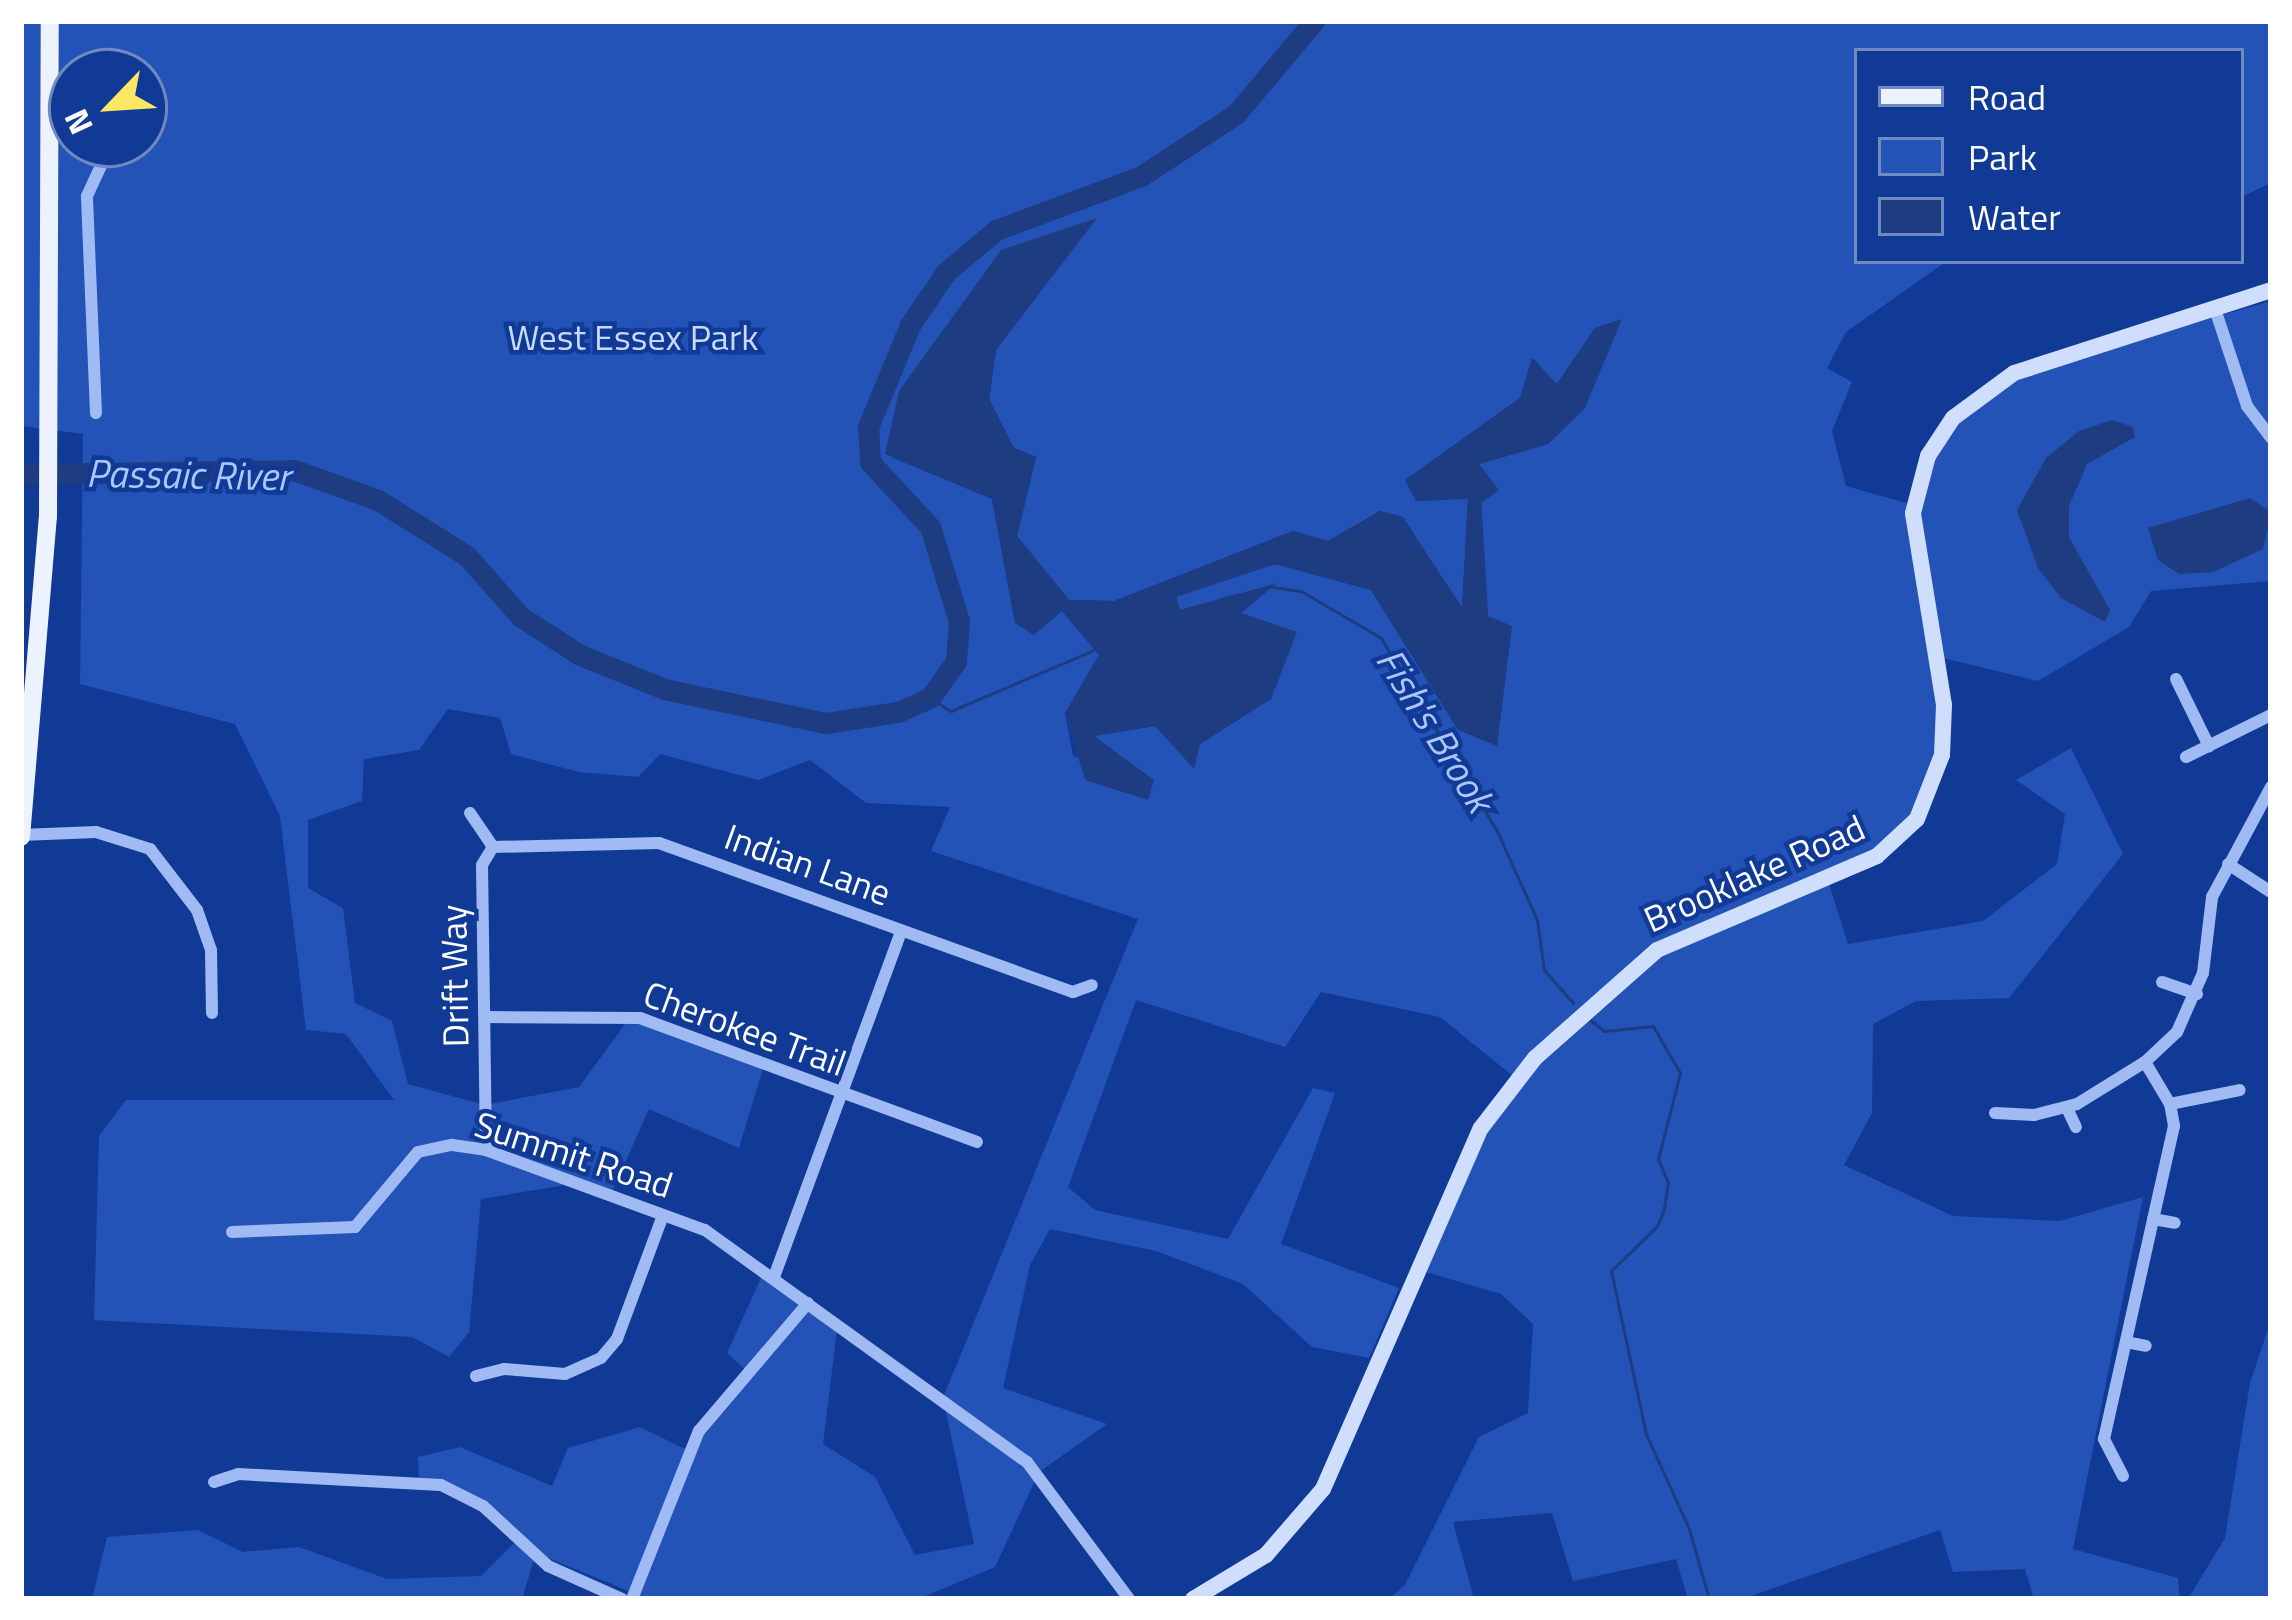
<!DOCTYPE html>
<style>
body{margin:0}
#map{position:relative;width:2292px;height:1620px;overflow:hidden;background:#113a96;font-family:"Titillium Web",sans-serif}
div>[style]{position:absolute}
.green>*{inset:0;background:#2353b6}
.water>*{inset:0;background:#1e3c82}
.stream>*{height:3px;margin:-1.5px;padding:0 1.5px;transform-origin:1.5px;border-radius:1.5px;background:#1e3c82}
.river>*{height:21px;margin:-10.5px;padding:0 10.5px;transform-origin:10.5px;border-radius:10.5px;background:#1e3c82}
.street>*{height:12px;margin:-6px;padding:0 6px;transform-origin:6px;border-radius:6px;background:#a0bbf4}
.secondary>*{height:16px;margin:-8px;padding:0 8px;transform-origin:8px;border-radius:8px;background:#d0defd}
.primary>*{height:18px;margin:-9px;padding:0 9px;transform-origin:9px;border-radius:9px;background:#edf2ff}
span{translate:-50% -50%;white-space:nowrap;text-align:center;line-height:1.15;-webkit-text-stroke:9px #113a96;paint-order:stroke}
.park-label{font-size:36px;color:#c8dafe}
.street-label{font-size:36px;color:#fff}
.water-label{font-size:39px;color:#adc6fa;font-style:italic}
.frame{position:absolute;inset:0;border:24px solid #fff;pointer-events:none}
.legend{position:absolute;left:1854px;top:48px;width:390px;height:216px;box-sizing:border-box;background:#113a96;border:3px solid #7089c0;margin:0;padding:15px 21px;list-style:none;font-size:36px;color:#fff}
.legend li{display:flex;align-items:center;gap:24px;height:60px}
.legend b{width:60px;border:3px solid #7089c0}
.north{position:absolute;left:48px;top:48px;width:120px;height:120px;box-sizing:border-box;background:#113a96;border:3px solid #7089c0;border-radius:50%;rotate:245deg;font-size:33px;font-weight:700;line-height:48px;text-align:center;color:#fff}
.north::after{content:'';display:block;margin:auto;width:42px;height:54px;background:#ffe663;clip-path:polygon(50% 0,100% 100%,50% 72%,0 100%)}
</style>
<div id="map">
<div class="green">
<div style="clip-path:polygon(evenodd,21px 21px,2271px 21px,2271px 183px,2241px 197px,2241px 51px,1857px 51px,1857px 261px,1947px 261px,1846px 332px,1827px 368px,1852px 382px,1832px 431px,1846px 486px,1913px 505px,1947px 422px,2005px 377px,2271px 301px,2271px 581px,2151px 591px,2129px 627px,2038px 681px,1939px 657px,1943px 744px,1920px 811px,1894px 843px,1825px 871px,1848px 944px,1983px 921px,2057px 864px,2065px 814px,2016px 780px,2071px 748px,2123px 854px,2009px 998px,1916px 1001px,1873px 1024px,1872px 1113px,1844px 1165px,1953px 1216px,2060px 1221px,2143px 1197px,2073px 1549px,2178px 1578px,2180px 1599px,2034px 1599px,2025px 1569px,1953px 1572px,1940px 1530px,1742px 1599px,1688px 1599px,1676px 1559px,1573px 1581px,1552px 1513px,1453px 1522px,1474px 1599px,1389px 1599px,1405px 1585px,1479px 1437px,1528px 1413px,1533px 1324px,1501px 1294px,1422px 1271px,1514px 1077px,1440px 1017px,1321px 992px,1285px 1047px,1136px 1000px,1068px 1187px,1095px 1210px,1228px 1239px,1313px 1088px,1335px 1093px,1281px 1244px,1399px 1288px,1369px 1358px,1312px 1347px,1243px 1284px,1156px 1251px,1050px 1229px,1030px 1265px,1003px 1388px,1107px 1424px,1039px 1472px,995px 1567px,918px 1599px,648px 1599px,536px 1553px,522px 1599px,92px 1599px,107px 1537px,198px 1530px,243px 1552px,299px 1547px,387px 1579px,481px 1576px,517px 1540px,465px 1493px,419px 1482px,418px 1457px,460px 1447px,552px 1486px,568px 1448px,640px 1427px,687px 1450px,748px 1372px,727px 1353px,765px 1269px,838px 1322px,823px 1444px,875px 1477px,915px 1555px,974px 1544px,943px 1398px,1138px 919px,931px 851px,950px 807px,866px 803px,810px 760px,758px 780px,660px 754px,638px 777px,579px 772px,511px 754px,500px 718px,448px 709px,419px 750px,364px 759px,362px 801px,308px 820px,308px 888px,343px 908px,355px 1003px,392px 1021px,408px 1084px,485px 1105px,579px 1087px,631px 1016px,764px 1065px,739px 1148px,649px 1109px,612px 1192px,583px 1182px,481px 1199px,469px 1332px,449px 1357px,412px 1337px,94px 1320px,99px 1136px,126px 1100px,394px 1100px,346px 1034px,306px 1030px,280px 816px,235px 724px,80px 684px,83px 434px,21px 426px,21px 21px,72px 72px,144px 72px,144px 144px,72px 144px,72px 72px,21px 21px,1094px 219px,996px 350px,989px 399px,1014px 448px,1036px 457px,1017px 536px,1069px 600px,1114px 601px,1293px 531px,1328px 541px,1380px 511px,1403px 517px,1462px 609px,1468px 498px,1417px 501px,1405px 480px,1520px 398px,1534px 359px,1556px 385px,1595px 328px,1621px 320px,1584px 408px,1548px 444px,1479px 464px,1488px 616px,1458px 730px,1371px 590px,1275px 564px,1176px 596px,1179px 610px,1274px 585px,1240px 614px,1270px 699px,1200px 744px,1155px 726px,1093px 736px,1153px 780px,1073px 756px,1065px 713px,1099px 655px,1062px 611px,1015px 623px,992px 499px,891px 457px,1094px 219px)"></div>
<div style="clip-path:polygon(2271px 1320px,2271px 1599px,2188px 1599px,2225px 1538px,2250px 1383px)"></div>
</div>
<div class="water">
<div style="clip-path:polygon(1097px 218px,996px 350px,989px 399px,1013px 447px,1036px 457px,1017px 536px,1069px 600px,1114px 601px,1293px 531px,1328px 541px,1380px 511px,1402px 517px,1462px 607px,1468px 499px,1416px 501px,1405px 480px,1520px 398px,1532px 358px,1557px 384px,1595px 328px,1622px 319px,1585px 408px,1548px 444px,1479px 464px,1499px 490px,1481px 503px,1488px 616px,1512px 626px,1497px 746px,1458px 730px,1371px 590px,1275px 564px,1176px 597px,1180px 610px,1277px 583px,1241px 613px,1297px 632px,1271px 699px,1200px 744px,1194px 769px,1155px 726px,1094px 736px,1154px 780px,1148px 800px,1085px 780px,1065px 713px,1099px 655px,1062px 611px,1034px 635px,1015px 623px,992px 499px,885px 454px,899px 391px,1001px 250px)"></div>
<div style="clip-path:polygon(2112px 420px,2133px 427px,2135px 437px,2087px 464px,2069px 506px,2069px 537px,2110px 610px,2105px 622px,2061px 598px,2038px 568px,2017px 510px,2046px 458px,2079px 431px)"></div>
<div style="clip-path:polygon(2250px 498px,2271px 512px,2263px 549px,2213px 572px,2179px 574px,2158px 560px,2148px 528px)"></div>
</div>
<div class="stream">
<div style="left:1272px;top:587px;width:29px;rotate:8deg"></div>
<div style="left:1301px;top:591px;width:93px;rotate:30.4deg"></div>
<div style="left:1381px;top:638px;width:225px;rotate:59deg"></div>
<div style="left:1497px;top:831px;width:98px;rotate:65.8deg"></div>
<div style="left:1537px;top:920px;width:50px;rotate:82deg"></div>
<div style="left:1544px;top:970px;width:44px;rotate:48.7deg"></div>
<div style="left:1220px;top:599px;width:26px;rotate:-13deg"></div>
<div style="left:930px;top:698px;width:25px;rotate:32deg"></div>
<div style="left:951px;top:711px;width:155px;rotate:-23.1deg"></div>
<div style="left:1588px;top:1018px;width:21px;rotate:39deg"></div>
<div style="left:1604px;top:1031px;width:49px;rotate:-5.8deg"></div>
<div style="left:1653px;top:1026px;width:54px;rotate:60.1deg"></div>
<div style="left:1680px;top:1073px;width:89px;rotate:104.3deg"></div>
<div style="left:1658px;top:1159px;width:26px;rotate:67deg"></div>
<div style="left:1668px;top:1183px;width:26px;rotate:99deg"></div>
<div style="left:1664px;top:1209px;width:18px;rotate:112deg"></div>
<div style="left:1657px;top:1226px;width:64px;rotate:135.6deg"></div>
<div style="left:1611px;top:1271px;width:167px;rotate:77.9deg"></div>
<div style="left:1646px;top:1434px;width:104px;rotate:65.6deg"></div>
<div style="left:1689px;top:1529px;width:73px;rotate:74.1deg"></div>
</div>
<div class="river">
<div style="left:21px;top:474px;width:273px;rotate:-0.8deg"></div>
<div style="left:294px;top:470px;width:89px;rotate:19.7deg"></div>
<div style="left:378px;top:500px;width:105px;rotate:32.2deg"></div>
<div style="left:467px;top:556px;width:81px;rotate:48.5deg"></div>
<div style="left:521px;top:617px;width:70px;rotate:32.8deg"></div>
<div style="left:580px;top:655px;width:91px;rotate:22deg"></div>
<div style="left:664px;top:689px;width:166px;rotate:11.9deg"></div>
<div style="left:826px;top:723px;width:73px;rotate:-8.7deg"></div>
<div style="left:898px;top:712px;width:35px;rotate:-24deg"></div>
<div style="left:930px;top:698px;width:45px;rotate:-54.9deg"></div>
<div style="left:956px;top:661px;width:40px;rotate:-85.7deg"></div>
<div style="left:959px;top:621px;width:98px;rotate:-107.1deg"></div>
<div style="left:930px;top:527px;width:88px;rotate:-132.7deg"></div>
<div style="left:870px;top:462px;width:35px;rotate:-93deg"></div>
<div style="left:868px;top:427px;width:110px;rotate:-67.6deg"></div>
<div style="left:910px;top:325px;width:64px;rotate:-55.8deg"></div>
<div style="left:946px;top:272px;width:65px;rotate:-40deg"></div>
<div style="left:996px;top:230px;width:155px;rotate:-20.4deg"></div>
<div style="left:1141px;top:176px;width:113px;rotate:-33.1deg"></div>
<div style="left:1236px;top:114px;width:121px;rotate:-50deg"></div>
</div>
<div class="street">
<div style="left:50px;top:80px;width:22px;rotate:5deg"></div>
<div style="left:2215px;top:309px;width:102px;rotate:71.7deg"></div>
<div style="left:2247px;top:406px;width:40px;rotate:53deg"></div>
<div style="left:96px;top:413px;width:217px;rotate:-92.4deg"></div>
<div style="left:87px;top:196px;width:57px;rotate:-65.2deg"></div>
<div style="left:2176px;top:679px;width:75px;rotate:63.8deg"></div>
<div style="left:2186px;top:757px;width:95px;rotate:-26.3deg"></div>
<div style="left:470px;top:813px;width:41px;rotate:55.9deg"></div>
<div style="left:21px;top:835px;width:75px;rotate:-2.3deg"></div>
<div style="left:96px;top:832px;width:57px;rotate:17.5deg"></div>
<div style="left:150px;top:849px;width:77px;rotate:52.4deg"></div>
<div style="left:197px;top:910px;width:42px;rotate:70.7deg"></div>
<div style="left:211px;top:950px;width:63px;rotate:89.1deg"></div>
<div style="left:493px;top:847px;width:166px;rotate:-1.4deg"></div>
<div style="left:659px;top:843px;width:440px;rotate:19.8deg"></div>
<div style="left:1073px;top:992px;width:20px;rotate:-20deg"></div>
<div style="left:2228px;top:864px;width:51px;rotate:33.1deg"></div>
<div style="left:2162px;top:982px;width:37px;rotate:19deg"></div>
<div style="left:486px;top:1017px;width:154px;rotate:0.4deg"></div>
<div style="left:640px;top:1018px;width:359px;rotate:20.2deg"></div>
<div style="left:2170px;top:1104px;width:71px;rotate:-11.3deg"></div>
<div style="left:2067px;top:1108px;width:21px;rotate:65deg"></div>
<div style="left:1995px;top:1113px;width:39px;rotate:3deg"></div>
<div style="left:2034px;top:1115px;width:44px;rotate:-14.3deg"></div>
<div style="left:2077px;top:1104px;width:80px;rotate:-31.7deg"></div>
<div style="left:2145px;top:1062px;width:44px;rotate:-43.2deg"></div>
<div style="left:2177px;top:1032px;width:64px;rotate:-66.2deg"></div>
<div style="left:2203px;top:973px;width:77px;rotate:-83.2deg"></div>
<div style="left:2212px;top:897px;width:125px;rotate:-61.8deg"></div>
<div style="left:486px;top:1150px;width:285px;rotate:-90.8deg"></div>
<div style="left:482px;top:865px;width:21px;rotate:-59deg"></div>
<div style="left:2153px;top:1219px;width:22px;rotate:10deg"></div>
<div style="left:232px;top:1232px;width:123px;rotate:-2.3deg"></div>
<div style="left:355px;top:1227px;width:98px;rotate:-50deg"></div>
<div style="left:418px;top:1152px;width:35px;rotate:-12deg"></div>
<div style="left:452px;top:1145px;width:34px;rotate:8deg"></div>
<div style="left:486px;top:1150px;width:233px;rotate:20.1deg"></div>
<div style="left:705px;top:1230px;width:397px;rotate:35.8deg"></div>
<div style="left:1027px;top:1462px;width:171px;rotate:53.3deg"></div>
<div style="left:774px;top:1277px;width:369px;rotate:-69.8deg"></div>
<div style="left:2126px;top:1342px;width:20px;rotate:11deg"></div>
<div style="left:476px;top:1376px;width:29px;rotate:-14deg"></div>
<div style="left:504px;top:1369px;width:61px;rotate:4.7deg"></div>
<div style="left:565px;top:1374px;width:39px;rotate:-24deg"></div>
<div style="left:601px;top:1358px;width:25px;rotate:-50deg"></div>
<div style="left:617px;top:1339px;width:132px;rotate:-69.6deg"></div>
<div style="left:2123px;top:1476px;width:42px;rotate:-117.2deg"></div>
<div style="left:2104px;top:1439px;width:321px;rotate:-77.4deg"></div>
<div style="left:2174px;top:1126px;width:22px;rotate:-100deg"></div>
<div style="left:2170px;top:1104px;width:49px;rotate:-120.8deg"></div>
<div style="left:214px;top:1482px;width:25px;rotate:-18deg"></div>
<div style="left:238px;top:1474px;width:203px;rotate:3.1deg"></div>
<div style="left:441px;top:1485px;width:47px;rotate:26.6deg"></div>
<div style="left:483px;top:1506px;width:88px;rotate:42.7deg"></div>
<div style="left:548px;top:1566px;width:81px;rotate:24deg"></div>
<div style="left:632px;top:1599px;width:181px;rotate:-68.3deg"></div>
<div style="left:699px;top:1431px;width:168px;rotate:-49.6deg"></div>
</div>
<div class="secondary">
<div style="left:1193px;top:1599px;width:85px;rotate:-31.1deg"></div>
<div style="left:1266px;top:1555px;width:87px;rotate:-49.2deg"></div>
<div style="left:1323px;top:1489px;width:394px;rotate:-66.4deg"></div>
<div style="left:1481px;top:1128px;width:88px;rotate:-52.4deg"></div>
<div style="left:1535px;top:1058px;width:163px;rotate:-41.5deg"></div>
<div style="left:1657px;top:950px;width:239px;rotate:-23.1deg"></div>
<div style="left:1877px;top:856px;width:54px;rotate:-42.8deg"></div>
<div style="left:1917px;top:819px;width:69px;rotate:-68.7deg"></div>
<div style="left:1942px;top:755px;width:50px;rotate:-87.7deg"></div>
<div style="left:1944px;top:705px;width:194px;rotate:-99.2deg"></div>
<div style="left:1913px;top:513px;width:59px;rotate:-75.3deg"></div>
<div style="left:1928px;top:456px;width:45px;rotate:-56.7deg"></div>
<div style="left:1953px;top:418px;width:76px;rotate:-36.4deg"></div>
<div style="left:2014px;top:373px;width:270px;rotate:-17.9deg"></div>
</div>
<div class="primary">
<div style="left:21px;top:837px;width:321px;rotate:-85.2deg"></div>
<div style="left:48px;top:517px;width:496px;rotate:-89.8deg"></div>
</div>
<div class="park-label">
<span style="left:633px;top:337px">West Essex Park</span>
</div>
<div class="street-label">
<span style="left:808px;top:864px;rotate:20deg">Indian Lane</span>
<span style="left:1754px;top:873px;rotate:-24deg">Brooklake Road</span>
<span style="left:454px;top:976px;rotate:-91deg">Drift Way</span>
<span style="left:745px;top:1028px;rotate:20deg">Cherokee Trail</span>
<span style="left:574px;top:1154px;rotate:18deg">Summit Road</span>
</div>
<div class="water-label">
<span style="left:188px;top:475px;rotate:1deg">Passaic River</span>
<span style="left:1435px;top:730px;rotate:58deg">Fish's Brook</span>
</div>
<div class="frame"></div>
<ul class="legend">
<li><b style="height:15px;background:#edf2ff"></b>Road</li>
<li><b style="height:33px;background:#2353b6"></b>Park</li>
<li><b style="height:33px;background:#1e3c82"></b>Water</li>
</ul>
<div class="north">N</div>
</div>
